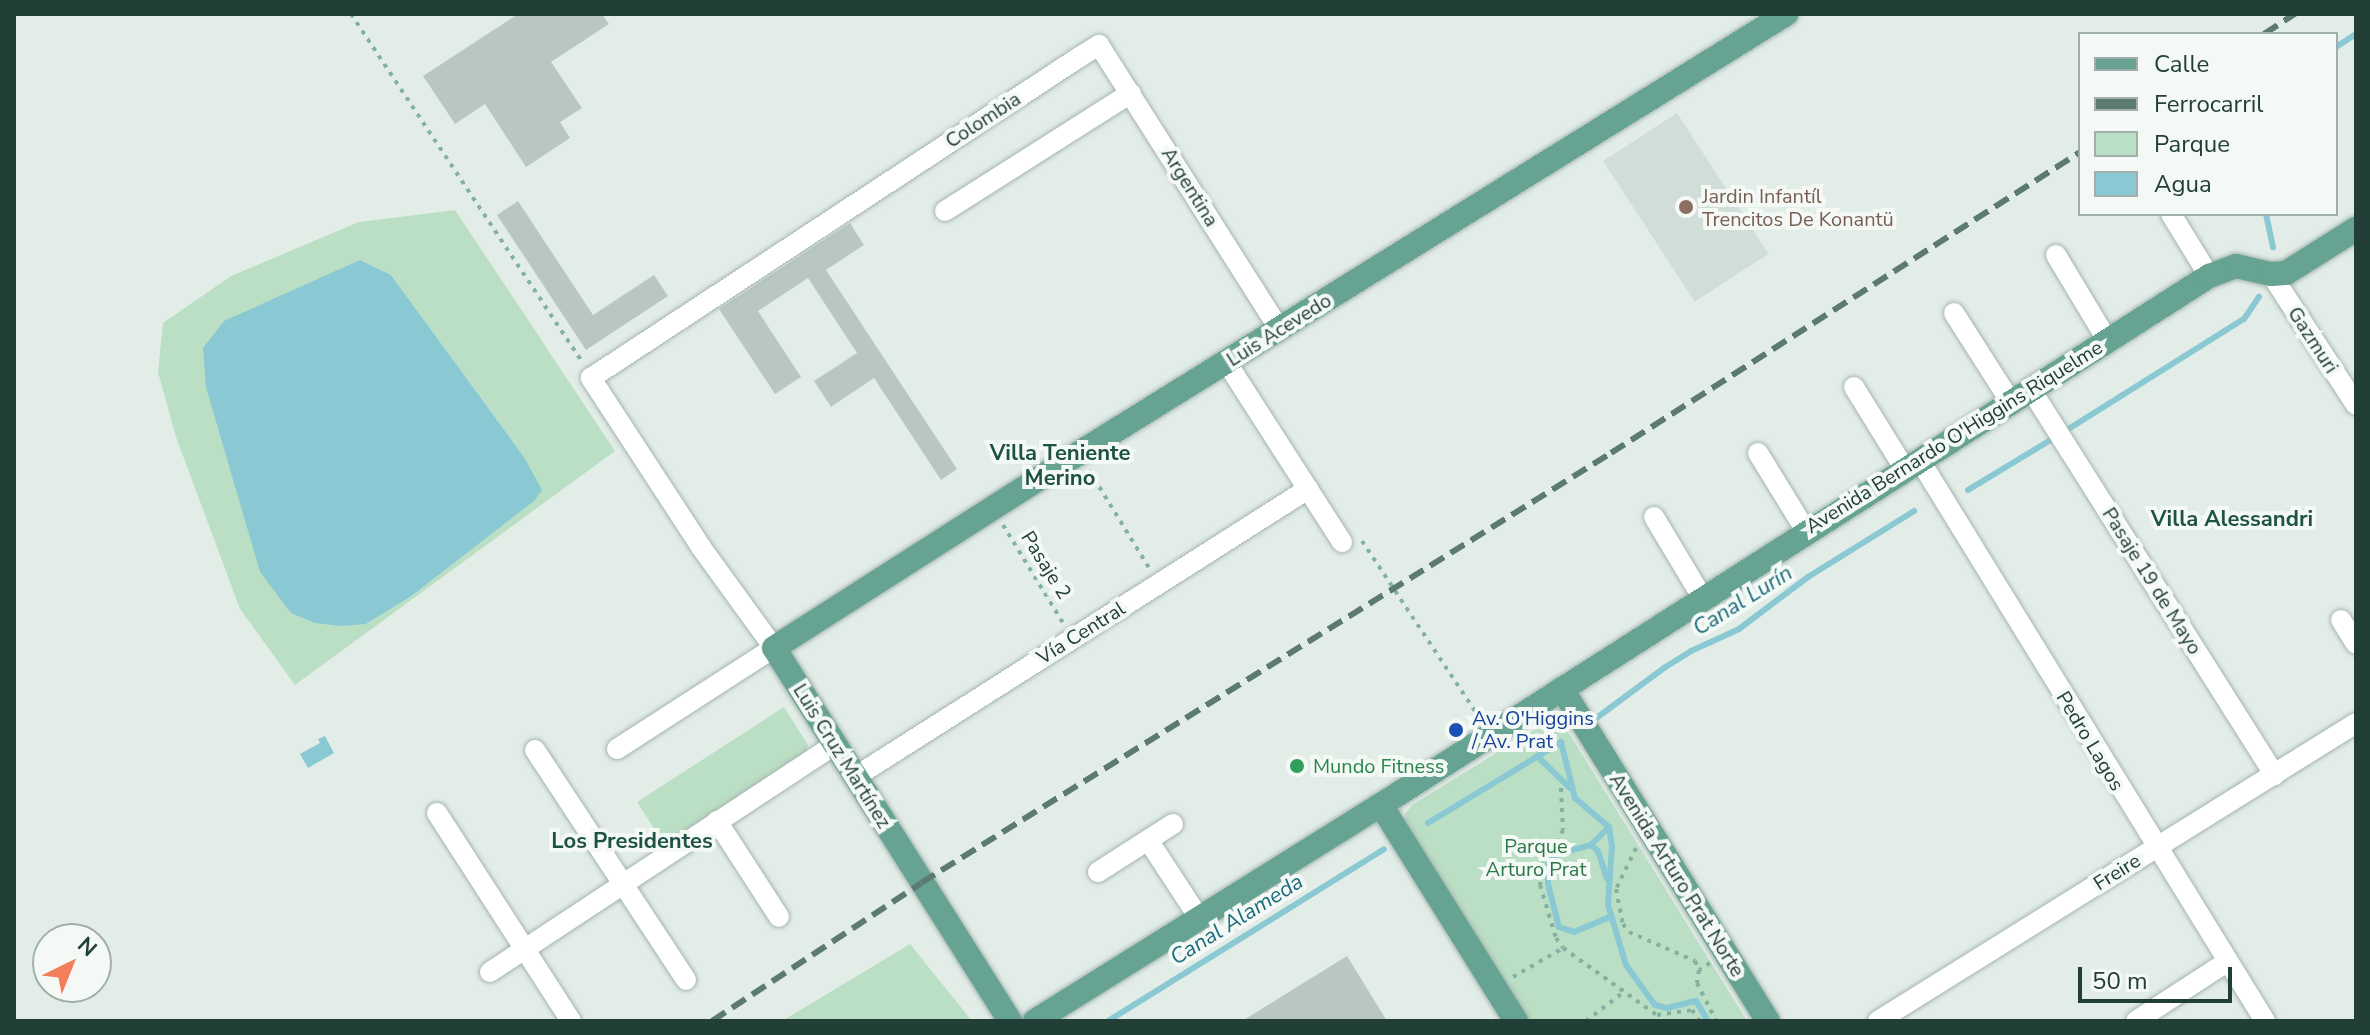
<!DOCTYPE html>
<meta charset="utf-8">
<style>
body{margin:0}
#map{position:relative;width:2370px;height:1035px;overflow:hidden;background:#e3ede8;font-family:"Nunito Sans",sans-serif}
div>[style]{position:absolute}
.built>*{inset:0;background:#d1ddd7;transform-origin:0 0}
.green>*{inset:0;background:#bbdfc4}
.water>*{inset:0;background:#8ac9d3}
.stream>*{height:6px;margin:-3px;padding:0 3px;transform-origin:3px;border-radius:3px;background:#8ac9d3}
.building>*{inset:0;background:#b8c8c1}
.path>*{height:4px;margin-top:-2px;transform-origin:0;background:repeating-linear-gradient(90deg,#83b1a2 0 4px,transparent 0 10px)}
.roads{filter:drop-shadow(0 0 2px #a5b5af) drop-shadow(0 0 2px #a5b5af)}
.minor>*{height:20px;margin:-10px;padding:0 10px;transform-origin:10px;border-radius:10px;background:#fff}
.major>*{height:24px;margin:-12px;padding:0 12px;transform-origin:12px;border-radius:12px;background:#67a393}
.rail>*{height:6px;margin-top:-3px;transform-origin:0;background:repeating-linear-gradient(90deg,#5d7a72 0 16px,transparent 0 24px)}
.dots>*{width:22px;height:22px;translate:-50% -50%;box-sizing:border-box;border:4px solid #f4f9f6;border-radius:50%}
span{translate:-50% -50%;white-space:nowrap;text-align:center;line-height:1.15;-webkit-text-stroke:8px #f4f9f6;paint-order:stroke}
.street-label{font-size:20px;color:#223f37}
.education-label{font-size:20px;color:#785e54}
.left{translate:0 -50%;text-align:left}
.transit-label{font-size:20px;color:#164399}
.leisure-label{font-size:20px;color:#27864d}
.park-label{font-size:20px;color:#2b7748}
.neighbourhood-label{font-size:22px;color:#1d5244;font-weight:700}
.water-label{font-size:22px;color:#1b6d7c;font-style:italic}
.frame{position:absolute;inset:0;border:16px solid #223f37;pointer-events:none}
.legend{position:absolute;left:2078px;top:32px;width:260px;height:184px;box-sizing:border-box;background:#f4f9f6;border:2px solid #a0afaa;margin:0;padding:10px 14px;list-style:none;font-size:24px;color:#223f37}
.legend li{display:flex;align-items:center;gap:16px;height:40px}
.legend b{width:40px;border:2px solid #a0afaa}
.north{position:absolute;left:32px;top:923px;width:80px;height:80px;box-sizing:border-box;background:#f4f9f6;border:2px solid #a0afaa;border-radius:50%;rotate:43deg;font-size:22px;font-weight:700;line-height:32px;text-align:center;color:#223f37}
.north::after{content:'';display:block;margin:auto;width:28px;height:36px;background:#f47e5a;clip-path:polygon(50% 0,100% 100%,50% 72%,0 100%)}
.scale{position:absolute;left:2078px;top:967px;width:154px;height:36px;box-sizing:border-box;border:4px solid #223f37;border-top:0;padding-left:10px;font-size:24px;line-height:28px;white-space:nowrap;color:#223f37;-webkit-text-stroke:6px #f4f9f6;paint-order:stroke}
</style>
<div id="map">
<div class="built">
<div style="left:1677px;top:113px;width:168px;height:88px;rotate:57deg"></div>
</div>
<div class="green">
<div style="clip-path:polygon(evenodd,455px 210px,615px 451px,295px 685px,240px 609px,176px 437px,158px 372px,163px 323px,231px 276px,359px 222px,455px 210px,360px 260px,391px 275px,524px 457px,410px 597px,366px 624px,360px 260px)"></div>
<div style="clip-path:polygon(784px 707px,808px 745px,806px 752px,664px 844px,637px 802px)"></div>
<div style="clip-path:polygon(1550px 720px,1562px 722px,1747px 1021px,1529px 1021px,1405px 823px,1405px 814px,1412px 805px)"></div>
<div style="clip-path:polygon(910px 944px,972px 1021px,782px 1021px)"></div>
</div>
<div class="water">
<div style="clip-path:polygon(360px 260px,391px 275px,524px 457px,542px 490px,534px 501px,410px 597px,366px 624px,340px 626px,315px 623px,291px 613px,260px 572px,206px 387px,203px 348px,224px 321px)"></div>
<div style="clip-path:polygon(325px 736px,334px 753px,308px 768px,300px 754px,320px 743px,318px 739px)"></div>
</div>
<div class="stream">
<div style="left:2336px;top:47px;width:24px;rotate:-33deg"></div>
<div style="left:2266px;top:214px;width:34px;rotate:78deg"></div>
<div style="left:2070px;top:428px;width:205px;rotate:-32.1deg"></div>
<div style="left:2244px;top:319px;width:27px;rotate:-56deg"></div>
<div style="left:1968px;top:490px;width:95px;rotate:-31.2deg"></div>
<div style="left:1591px;top:722px;width:91px;rotate:-36.5deg"></div>
<div style="left:1664px;top:668px;width:32px;rotate:-32deg"></div>
<div style="left:1691px;top:651px;width:53px;rotate:-24.6deg"></div>
<div style="left:1739px;top:629px;width:86px;rotate:-37deg"></div>
<div style="left:1808px;top:577px;width:125px;rotate:-31.9deg"></div>
<div style="left:1537px;top:756px;width:46px;rotate:44.1deg"></div>
<div style="left:1428px;top:823px;width:156px;rotate:-31.3deg"></div>
<div style="left:1561px;top:742px;width:58px;rotate:76deg"></div>
<div style="left:1575px;top:798px;width:45px;rotate:40.5deg"></div>
<div style="left:1609px;top:827px;width:19px;rotate:81deg"></div>
<div style="left:1612px;top:846px;width:59px;rotate:93.9deg"></div>
<div style="left:1608px;top:905px;width:63px;rotate:73.3deg"></div>
<div style="left:1626px;top:965px;width:49px;rotate:54.1deg"></div>
<div style="left:1655px;top:1005px;width:12px;rotate:14deg"></div>
<div style="left:1667px;top:1008px;width:30px;rotate:-14deg"></div>
<div style="left:1696px;top:1001px;width:23px;rotate:59deg"></div>
<div style="left:1609px;top:827px;width:25px;rotate:135deg"></div>
<div style="left:1591px;top:845px;width:34px;rotate:165deg"></div>
<div style="left:1558px;top:854px;width:14px;rotate:135deg"></div>
<div style="left:1548px;top:864px;width:20px;rotate:90deg"></div>
<div style="left:1548px;top:884px;width:44px;rotate:75.7deg"></div>
<div style="left:1559px;top:927px;width:16px;rotate:18deg"></div>
<div style="left:1574px;top:932px;width:41px;rotate:-22.8deg"></div>
<div style="left:1591px;top:845px;width:9px;rotate:41deg"></div>
<div style="left:1598px;top:851px;width:29px;rotate:72deg"></div>
<div style="left:1108px;top:1021px;width:325px;rotate:-31.9deg"></div>
</div>
<div class="building">
<div style="clip-path:polygon(518px 14px,602px 14px,609px 24px,551px 62px,582px 108px,560px 122px,570px 138px,526px 167px,485px 104px,455px 124px,423px 76px)"></div>
<div style="clip-path:polygon(518px 201px,593px 315px,654px 275px,668px 296px,586px 350px,497px 215px)"></div>
<div style="clip-path:polygon(850px 223px,864px 245px,826px 270px,957px 469px,941px 480px,874px 378px,831px 407px,814px 381px,857px 353px,808px 278px,758px 311px,801px 377px,775px 394px,719px 309px)"></div>
<div style="clip-path:polygon(1347px 956px,1387px 1021px,1242px 1021px)"></div>
</div>
<div class="path">
<div style="left:351px;top:14px;width:418px;rotate:56.4deg"></div>
<div style="left:1089px;top:470px;width:115px;rotate:58.5deg"></div>
<div style="left:1003px;top:525px;width:115px;rotate:58.5deg"></div>
<div style="left:1362px;top:541px;width:211px;rotate:56.4deg"></div>
<div style="left:1561px;top:788px;width:42px;rotate:87.3deg"></div>
<div style="left:1563px;top:830px;width:14px;rotate:115deg"></div>
<div style="left:1557px;top:843px;width:18px;rotate:139deg"></div>
<div style="left:1543px;top:855px;width:7px;rotate:106deg"></div>
<div style="left:1541px;top:862px;width:23px;rotate:92deg"></div>
<div style="left:1540px;top:885px;width:55px;rotate:73.2deg"></div>
<div style="left:1556px;top:938px;width:12px;rotate:55deg"></div>
<div style="left:1563px;top:948px;width:115px;rotate:35.5deg"></div>
<div style="left:1657px;top:1015px;width:35px;rotate:-8deg"></div>
<div style="left:1692px;top:1010px;width:14px;rotate:54deg"></div>
<div style="left:1636px;top:848px;width:46px;rotate:116deg"></div>
<div style="left:1616px;top:889px;width:36px;rotate:79deg"></div>
<div style="left:1623px;top:924px;width:10px;rotate:53deg"></div>
<div style="left:1629px;top:932px;width:72px;rotate:23.7deg"></div>
<div style="left:1695px;top:961px;width:10px;rotate:66deg"></div>
<div style="left:1710px;top:963px;width:13px;rotate:148deg"></div>
<div style="left:1699px;top:970px;width:13px;rotate:99deg"></div>
<div style="left:1697px;top:983px;width:42px;rotate:63.4deg"></div>
<div style="left:1513px;top:977px;width:58px;rotate:-30.1deg"></div>
<div style="left:1586px;top:1021px;width:49px;rotate:-37.6deg"></div>
</div>
<div class="roads">
<div class="minor">
<div style="left:945px;top:211px;width:220px;rotate:-32.4deg"></div>
<div style="left:2171px;top:214px;width:73px;rotate:58.5deg"></div>
<div style="left:2056px;top:255px;width:99px;rotate:59deg"></div>
<div style="left:2271px;top:274px;width:156px;rotate:57deg"></div>
<div style="left:1954px;top:313px;width:104px;rotate:57.5deg"></div>
<div style="left:1227px;top:363px;width:213px;rotate:57.3deg"></div>
<div style="left:1854px;top:387px;width:95px;rotate:58.3deg"></div>
<div style="left:2030px;top:388px;width:458px;rotate:57.7deg"></div>
<div style="left:1758px;top:453px;width:92px;rotate:58.4deg"></div>
<div style="left:1919px;top:459px;width:660px;rotate:58.38deg"></div>
<div style="left:1654px;top:517px;width:96px;rotate:59.1deg"></div>
<div style="left:2341px;top:620px;width:28px;rotate:58deg"></div>
<div style="left:617px;top:749px;width:187px;rotate:-32.8deg"></div>
<div style="left:774px;top:648px;width:125px;rotate:-125.9deg"></div>
<div style="left:701px;top:547px;width:202px;rotate:-123.1deg"></div>
<div style="left:591px;top:378px;width:583px;rotate:-33.31deg"></div>
<div style="left:1078px;top:58px;width:25px;rotate:-32deg"></div>
<div style="left:1099px;top:45px;width:338px;rotate:57.6deg"></div>
<div style="left:535px;top:750px;width:275px;rotate:56.7deg"></div>
<div style="left:855px;top:777px;width:537px;rotate:-32.45deg"></div>
<div style="left:437px;top:813px;width:247px;rotate:57.2deg"></div>
<div style="left:717px;top:821px;width:114px;rotate:57.1deg"></div>
<div style="left:1148px;top:840px;width:93px;rotate:56.8deg"></div>
<div style="left:1098px;top:872px;width:89px;rotate:-32.6deg"></div>
<div style="left:490px;top:972px;width:412px;rotate:-33.4deg"></div>
<div style="left:1878px;top:1021px;width:563px;rotate:-31.94deg"></div>
<div style="left:2136px;top:1021px;width:108px;rotate:-33deg"></div>
</div>
<div class="major">
<div style="left:1562px;top:689px;width:391px;rotate:58.2deg"></div>
<div style="left:1381px;top:805px;width:255px;rotate:58deg"></div>
<div style="left:1010px;top:1021px;width:441px;rotate:-122.3deg"></div>
<div style="left:774px;top:648px;width:340px;rotate:-32.6deg"></div>
<div style="left:1060px;top:465px;width:855px;rotate:-31.85deg"></div>
<div style="left:1035px;top:1021px;width:408px;rotate:-32deg"></div>
<div style="left:1381px;top:805px;width:983px;rotate:-32.57deg"></div>
<div style="left:2209px;top:276px;width:29px;rotate:-20deg"></div>
<div style="left:2236px;top:266px;width:36px;rotate:13deg"></div>
<div style="left:2271px;top:274px;width:15px;rotate:-4deg"></div>
<div style="left:2286px;top:273px;width:83px;rotate:-32.2deg"></div>
</div>
</div>
<div class="rail">
<div style="left:2264px;top:34px;width:37px;rotate:-33deg"></div>
<div style="left:712px;top:1021px;width:250px;rotate:-33.4deg"></div>
<div style="left:921px;top:883px;width:813px;rotate:-31.93deg"></div>
<div style="left:1611px;top:453px;width:557px;rotate:-32.69deg"></div>
</div>
<div class="dots">
<div style="left:1686px;top:207px;background:#8d6e63"></div>
<div style="left:1456px;top:730px;background:#1a4fb4"></div>
<div style="left:1297px;top:766px;background:#2e9e5b"></div>
</div>
<div class="street-label">
<span style="left:983px;top:120px;rotate:-33deg">Colombia</span>
<span style="left:1190px;top:187px;rotate:58deg">Argentina</span>
<span style="left:1279px;top:330px;rotate:-32deg">Luis Acevedo</span>
<span style="left:2313px;top:340px;rotate:57deg">Gazmuri</span>
<span style="left:1954px;top:437px;rotate:-32deg">Avenida Bernardo O'Higgins Riquelme</span>
<span style="left:1046px;top:565px;rotate:58deg">Pasaje 2</span>
<span style="left:2152px;top:581px;rotate:58deg">Pasaje 19 de Mayo</span>
<span style="left:1081px;top:633px;rotate:-32deg">Vía Central</span>
<span style="left:2090px;top:741px;rotate:59deg">Pedro Lagos</span>
<span style="left:842px;top:756px;rotate:58deg">Luis Cruz Martínez</span>
<span style="left:2117px;top:872px;rotate:-32deg">Freire</span>
<span style="left:1677px;top:875px;rotate:58deg">Avenida Arturo Prat Norte</span>
</div>
<div class="education-label">
<span class="left" style="left:1702px;top:208px">Jardin Infantíl<br>Trencitos De Konantü</span>
</div>
<div class="transit-label">
<span class="left" style="left:1472px;top:730px">Av. O'Higgins<br>/ Av. Prat</span>
</div>
<div class="leisure-label">
<span class="left" style="left:1313px;top:766px">Mundo Fitness</span>
</div>
<div class="park-label">
<span style="left:1536px;top:858px">Parque<br>Arturo Prat</span>
</div>
<div class="neighbourhood-label">
<span style="left:1060px;top:466px">Villa Teniente<br>Merino</span>
<span style="left:2232px;top:520px">Villa Alessandri</span>
<span style="left:632px;top:842px">Los Presidentes</span>
</div>
<div class="water-label">
<span style="left:1743px;top:601px;rotate:-32deg">Canal Lurín</span>
<span style="left:1237px;top:920px;rotate:-32deg">Canal Alameda</span>
</div>
<div class="frame"></div>
<ul class="legend">
<li><b style="height:10px;background:#67a393"></b>Calle</li>
<li><b style="height:10px;background:#5d7a72"></b>Ferrocarril</li>
<li><b style="height:22px;background:#bbdfc4"></b>Parque</li>
<li><b style="height:22px;background:#8ac9d3"></b>Agua</li>
</ul>
<div class="north">N</div>
<div class="scale">50 m</div>
</div>
